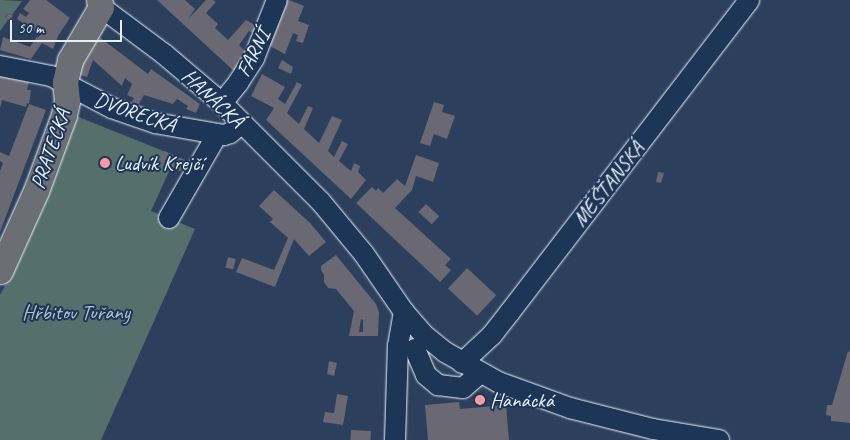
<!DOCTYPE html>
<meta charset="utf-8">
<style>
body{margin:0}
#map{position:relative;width:850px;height:440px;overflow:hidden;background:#2c3f5d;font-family:Caveat,sans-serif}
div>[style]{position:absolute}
.green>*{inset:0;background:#556f6c}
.building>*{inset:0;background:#6a6873;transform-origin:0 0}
.roads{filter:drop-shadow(0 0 1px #e8f1f8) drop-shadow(0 0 1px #e8f1f8)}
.minor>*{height:20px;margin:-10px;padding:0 10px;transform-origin:10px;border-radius:10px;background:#1d3557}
.major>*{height:25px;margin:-12.5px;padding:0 12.5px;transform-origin:12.5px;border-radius:12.5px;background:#6b6f75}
.dots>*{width:14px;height:14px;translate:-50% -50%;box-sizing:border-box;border:2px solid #1d3557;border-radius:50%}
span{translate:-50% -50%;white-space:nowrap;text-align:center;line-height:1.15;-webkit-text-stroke:4px #1d3557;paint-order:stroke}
.street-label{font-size:21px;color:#e8f1f8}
.poi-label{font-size:21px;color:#e8f1f8}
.left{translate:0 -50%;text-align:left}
.park-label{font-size:21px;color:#b5c4c7}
.scale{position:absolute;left:10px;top:20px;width:112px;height:22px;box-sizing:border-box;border:2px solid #e8f1f8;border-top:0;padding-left:6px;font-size:15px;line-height:18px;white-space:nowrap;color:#e8f1f8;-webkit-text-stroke:4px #1d3557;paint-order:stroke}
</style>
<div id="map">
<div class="green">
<div style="clip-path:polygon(0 0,22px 1px,12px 15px,9px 13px,5px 17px,8px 20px,0 31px)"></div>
<div style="clip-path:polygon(76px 116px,176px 156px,151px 211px,195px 229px,101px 440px,0 440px,0 295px,18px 261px)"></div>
</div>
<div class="building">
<div style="clip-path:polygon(30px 0,46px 0,70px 18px,58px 36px,53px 49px,42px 43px,31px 59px,0 50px,3px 37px,30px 47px,39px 34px,17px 19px,20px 13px,26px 17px,29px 13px,23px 9px)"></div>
<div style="clip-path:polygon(157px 0,185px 0,195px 9px,188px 19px,206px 0,213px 0,216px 2px,206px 13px,218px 24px,215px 28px,228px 40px,246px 20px,258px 27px,255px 34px,249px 31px,239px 45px,247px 53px,235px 72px)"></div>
<div style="clip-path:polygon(282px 0,289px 0,304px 6px,298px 21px,309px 25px,303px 43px,296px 41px,298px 35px,293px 33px,285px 54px,264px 43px)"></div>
<div style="clip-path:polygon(9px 13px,13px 16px,9px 20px,5px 18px)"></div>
<div style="clip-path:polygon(98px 36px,148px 74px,151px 69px,200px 104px,196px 113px,186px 109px,188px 106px,177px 99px,173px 104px,144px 95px,139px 104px,132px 102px,134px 98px,127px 95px,132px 84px,125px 78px,122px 86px,93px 60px,87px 77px,77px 74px,85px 56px)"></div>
<div style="clip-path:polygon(282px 60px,293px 67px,291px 74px,278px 68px)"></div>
<div style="clip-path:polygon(262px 74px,285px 87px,278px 99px,285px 104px,297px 82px,302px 85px,287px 113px,299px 124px,308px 106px,313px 108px,304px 129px,319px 143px,332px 116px,342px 120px,328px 151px,334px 157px,342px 141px,348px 144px,339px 161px,351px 171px,354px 163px,360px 166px,358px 172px,366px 180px,351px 199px,266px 120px,274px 108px,251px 96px)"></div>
<div style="clip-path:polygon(0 76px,29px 82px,27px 90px,31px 90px,29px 104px,27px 103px,26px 107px,2px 100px,0 108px)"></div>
<div style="clip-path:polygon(434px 102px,444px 105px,442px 112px,455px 116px,447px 139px,434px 134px,430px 146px,420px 143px)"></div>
<div style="clip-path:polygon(29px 104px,46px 110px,0 232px,0 171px,3px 163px,0 161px,0 152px,9px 156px)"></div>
<div style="clip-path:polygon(164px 151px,185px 160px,181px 171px,170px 170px,171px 167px,159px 162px)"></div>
<div style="clip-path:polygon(416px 155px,439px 163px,433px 182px,416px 176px,412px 190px,395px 208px,451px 259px,445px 265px,451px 270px,440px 282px,356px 203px,372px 187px,376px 191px,378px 188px,383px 193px,397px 179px,405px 186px)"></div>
<div style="clip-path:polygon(658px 172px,664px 173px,661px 183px,656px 182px)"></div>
<div style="clip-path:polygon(274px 190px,310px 223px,326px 242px,309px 256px,294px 239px,275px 287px,236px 272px,242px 258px,274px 270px,288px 238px,270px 222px,273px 219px,259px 206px)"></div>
<div style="left:426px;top:204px;width:18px;height:11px;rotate:43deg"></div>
<div style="clip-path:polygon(evenodd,336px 255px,376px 304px,379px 312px,378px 336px,349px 336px,354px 311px,336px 289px,328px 288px,324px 282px,324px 275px,321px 270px,321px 266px,336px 255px,361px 319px,363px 320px,363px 332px,359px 332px,361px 319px)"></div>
<div style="left:228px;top:257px;width:8px;height:11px;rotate:14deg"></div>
<div style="left:467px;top:268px;width:40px;height:28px;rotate:43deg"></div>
<div style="clip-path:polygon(848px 351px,850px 352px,850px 423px,831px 421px,831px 416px,826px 415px,827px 405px,832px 405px)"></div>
<div style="clip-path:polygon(329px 361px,337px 363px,334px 376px,327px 374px)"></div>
<div style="clip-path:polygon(337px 394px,348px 396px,343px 425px,323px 422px,325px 412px,334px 413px)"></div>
<div style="left:484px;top:396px;width:6px;height:9px;rotate:81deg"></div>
<div style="clip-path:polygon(459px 402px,460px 409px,506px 405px,509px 440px,428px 440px,425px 405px)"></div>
<div style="left:351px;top:430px;width:20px;height:10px;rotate:3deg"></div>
</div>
<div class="roads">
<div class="minor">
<div style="left:101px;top:7px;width:79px;rotate:36.7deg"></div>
<div style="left:164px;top:54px;width:76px;rotate:40.2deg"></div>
<div style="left:222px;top:103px;width:140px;rotate:45deg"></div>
<div style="left:321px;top:202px;width:67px;rotate:50.4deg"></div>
<div style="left:364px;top:254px;width:70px;rotate:55.4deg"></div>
<div style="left:404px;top:312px;width:30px;rotate:49deg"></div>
<div style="left:424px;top:335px;width:27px;rotate:39deg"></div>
<div style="left:445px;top:352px;width:61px;rotate:29.5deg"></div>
<div style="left:498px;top:382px;width:77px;rotate:19.9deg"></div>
<div style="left:570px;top:408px;width:86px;rotate:14.2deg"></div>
<div style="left:653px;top:429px;width:67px;rotate:9.5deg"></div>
<div style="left:0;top:66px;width:52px;rotate:11.1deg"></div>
<div style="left:51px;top:76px;width:69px;rotate:27.7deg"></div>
<div style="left:112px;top:108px;width:46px;rotate:19.2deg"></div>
<div style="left:155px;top:123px;width:70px;rotate:9.9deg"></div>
<div style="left:224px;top:135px;width:6px;rotate:-18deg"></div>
<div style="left:230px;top:133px;width:14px;rotate:-39deg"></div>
<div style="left:222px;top:103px;width:26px;rotate:-51deg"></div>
<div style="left:238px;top:83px;width:30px;rotate:-57deg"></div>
<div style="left:254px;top:58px;width:62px;rotate:-68.4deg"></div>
<div style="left:169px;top:218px;width:96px;rotate:-60deg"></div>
<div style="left:415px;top:349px;width:28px;rotate:67deg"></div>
<div style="left:426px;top:375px;width:16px;rotate:40deg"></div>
<div style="left:438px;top:385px;width:25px;rotate:7deg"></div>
<div style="left:463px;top:388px;width:23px;rotate:-41deg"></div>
<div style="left:462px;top:363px;width:41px;rotate:-43deg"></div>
<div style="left:492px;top:335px;width:29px;rotate:-52deg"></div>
<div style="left:510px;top:312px;width:393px;rotate:-52.5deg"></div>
<div style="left:395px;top:440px;width:94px;rotate:-88.2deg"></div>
<div style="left:398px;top:346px;width:35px;rotate:-80deg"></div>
</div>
<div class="major">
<div style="left:0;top:271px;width:88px;rotate:-65.8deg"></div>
<div style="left:36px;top:191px;width:81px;rotate:-69.8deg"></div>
<div style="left:64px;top:115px;width:14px;rotate:-78deg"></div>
<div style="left:67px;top:101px;width:19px;rotate:-96deg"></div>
<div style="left:65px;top:82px;width:23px;rotate:-77deg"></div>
<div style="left:70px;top:60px;width:61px;rotate:-59.7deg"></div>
<div style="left:101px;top:7px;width:7px;rotate:-106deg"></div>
</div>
</div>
<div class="dots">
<div style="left:105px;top:163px;background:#ff9aa2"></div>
<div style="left:480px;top:400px;background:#ff9aa2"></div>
</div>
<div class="street-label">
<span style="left:253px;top:53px;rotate:-63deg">FARNÍ</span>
<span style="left:213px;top:98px;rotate:43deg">HANÁCKÁ</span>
<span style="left:135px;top:112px;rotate:19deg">DVORECKÁ</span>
<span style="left:50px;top:149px;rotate:-71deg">PRATECKÁ</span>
<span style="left:608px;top:184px;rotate:-52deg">MĚŠŤANSKÁ</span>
</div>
<div class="poi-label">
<span class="left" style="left:115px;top:163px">Ludvík Krejčí</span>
<span class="left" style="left:490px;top:400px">Hanácká</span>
</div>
<div class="park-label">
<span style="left:76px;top:312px">Hřbitov Tuřany</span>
</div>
<div class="scale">50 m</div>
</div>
